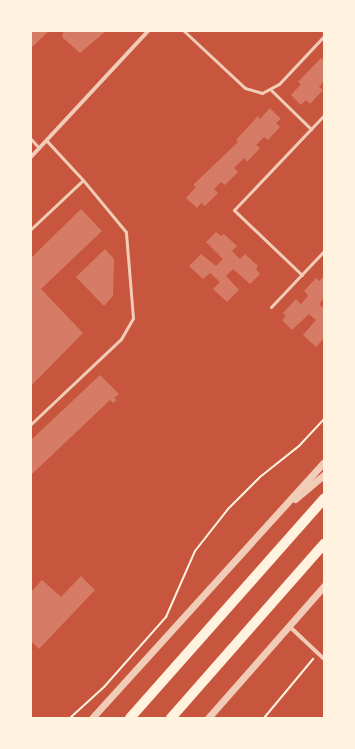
<!DOCTYPE html>
<style>
body{margin:0}
#map{position:relative;width:355px;height:749px;overflow:hidden;background:#c8553d;font-family:Montserrat,sans-serif}
div>[style]{position:absolute}
.building>*{inset:0;background:#d67c66}
.path>*{height:2px;margin:-1px;padding:0 1px;transform-origin:1px;border-radius:1px;background:#fff3e0}
.service>*{height:3px;margin:-1.5px;padding:0 1.5px;transform-origin:1.5px;border-radius:1.5px;background:#f1ccb7}
.minor>*{height:4px;margin:-2px;padding:0 2px;transform-origin:2px;border-radius:2px;background:#f1ccb7}
.tertiary>*{height:7px;margin:-3.5px;padding:0 3.5px;transform-origin:3.5px;border-radius:3.5px;background:#f1ccb7}
.trunk>*{height:10px;margin:-5px;padding:0 5px;transform-origin:5px;border-radius:5px;background:#fff3e0}
span{translate:-50% -50%;white-space:nowrap;text-align:center;line-height:1.15;-webkit-text-stroke:3.5px #fff3e0;paint-order:stroke}
.frame{position:absolute;inset:0;border:32px solid #fff3e0;pointer-events:none}
</style>
<div id="map">
<div class="building">
<div style="clip-path:polygon(31px 31px,49px 31px,31px 48px)"></div>
<div style="clip-path:polygon(64px 31px,106px 31px,80px 53px,62px 37px)"></div>
<div style="clip-path:polygon(321px 58px,324px 60px,324px 81px,319px 87px,323px 90px,310px 104px,306px 100px,301px 105px,291px 95px,301px 84px,298px 82px)"></div>
<div style="clip-path:polygon(270px 108px,281px 119px,276px 123px,280px 127px,268px 140px,264px 137px,256px 145px,260px 148px,247px 162px,244px 158px,234px 168px,238px 172px,225px 185px,221px 182px,214px 189px,218px 193px,205px 206px,201px 203px,197px 208px,186px 198px,196px 187px,193px 185px,238px 142px,236px 140px,258px 116px,260px 119px)"></div>
<div style="clip-path:polygon(81px 209px,102px 231px,41px 289px,83px 333px,31px 386px,31px 258px)"></div>
<div style="clip-path:polygon(216px 232px,221px 236px,224px 234px,237px 246px,232px 251px,240px 259px,245px 254px,258px 266px,256px 269px,260px 274px,250px 284px,233px 269px,226px 276px,239px 290px,227px 302px,213px 289px,220px 282px,210px 273px,203px 279px,189px 266px,201px 254px,216px 266px,223px 259px,206px 242px)"></div>
<div style="clip-path:polygon(105px 249px,114px 259px,113px 296px,104px 306px,76px 277px)"></div>
<div style="clip-path:polygon(324px 276px,324px 298px,319px 304px,324px 309px,324px 338px,316px 347px,303px 335px,316px 320px,309px 314px,292px 330px,282px 320px,286px 316px,283px 313px,296px 299px,301px 304px,308px 296px,304px 291px,316px 278px,319px 281px)"></div>
<div style="clip-path:polygon(100px 375px,119px 394px,114px 398px,117px 400px,113px 403px,110px 400px,31px 475px,31px 440px)"></div>
<div style="clip-path:polygon(81px 576px,95px 590px,39px 649px,31px 641px,31px 592px,42px 580px,61px 597px)"></div>
</div>
<div class="path">
<div style="left:70px;top:718px;width:46px;rotate:-42.4deg"></div>
<div style="left:104px;top:687px;width:94px;rotate:-48.5deg"></div>
<div style="left:166px;top:617px;width:72px;rotate:-66.3deg"></div>
<div style="left:195px;top:551px;width:53px;rotate:-51.8deg"></div>
<div style="left:228px;top:509px;width:45px;rotate:-45deg"></div>
<div style="left:260px;top:477px;width:50px;rotate:-38.5deg"></div>
<div style="left:299px;top:446px;width:37px;rotate:-47deg"></div>
<div style="left:264px;top:718px;width:77px;rotate:-50.3deg"></div>
</div>
<div class="service">
<div style="left:184px;top:31px;width:83px;rotate:43.1deg"></div>
<div style="left:245px;top:88px;width:18px;rotate:16deg"></div>
<div style="left:262px;top:93px;width:19px;rotate:-28deg"></div>
<div style="left:279px;top:84px;width:66px;rotate:-46.8deg"></div>
<div style="left:271px;top:90px;width:56px;rotate:44.3deg"></div>
<div style="left:31px;top:139px;width:12px;rotate:48deg"></div>
<div style="left:31px;top:229px;width:71px;rotate:-43.3deg"></div>
<div style="left:302px;top:275px;width:94px;rotate:-136.3deg"></div>
<div style="left:234px;top:210px;width:131px;rotate:-46.5deg"></div>
<div style="left:271px;top:307px;width:77px;rotate:-46.6deg"></div>
<div style="left:31px;top:424px;width:124px;rotate:-43.4deg"></div>
<div style="left:121px;top:339px;width:24px;rotate:-60deg"></div>
<div style="left:133px;top:318px;width:86px;rotate:-94.7deg"></div>
<div style="left:126px;top:232px;width:67px;rotate:-129.6deg"></div>
<div style="left:83px;top:180px;width:54px;rotate:-132.8deg"></div>
</div>
<div class="minor">
<div style="left:31px;top:157px;width:172px;rotate:-47.1deg"></div>
<div style="left:289px;top:626px;width:48px;rotate:43.3deg"></div>
</div>
<div class="tertiary">
<div style="left:295px;top:499px;width:38px;rotate:-40deg"></div>
<div style="left:92px;top:718px;width:345px;rotate:-47.8deg"></div>
<div style="left:208px;top:718px;width:176px;rotate:-48.7deg"></div>
</div>
<div class="trunk">
<div style="left:130px;top:718px;width:293px;rotate:-48.5deg"></div>
<div style="left:171px;top:718px;width:232px;rotate:-48.7deg"></div>
</div>
<div class="frame"></div>
</div>
